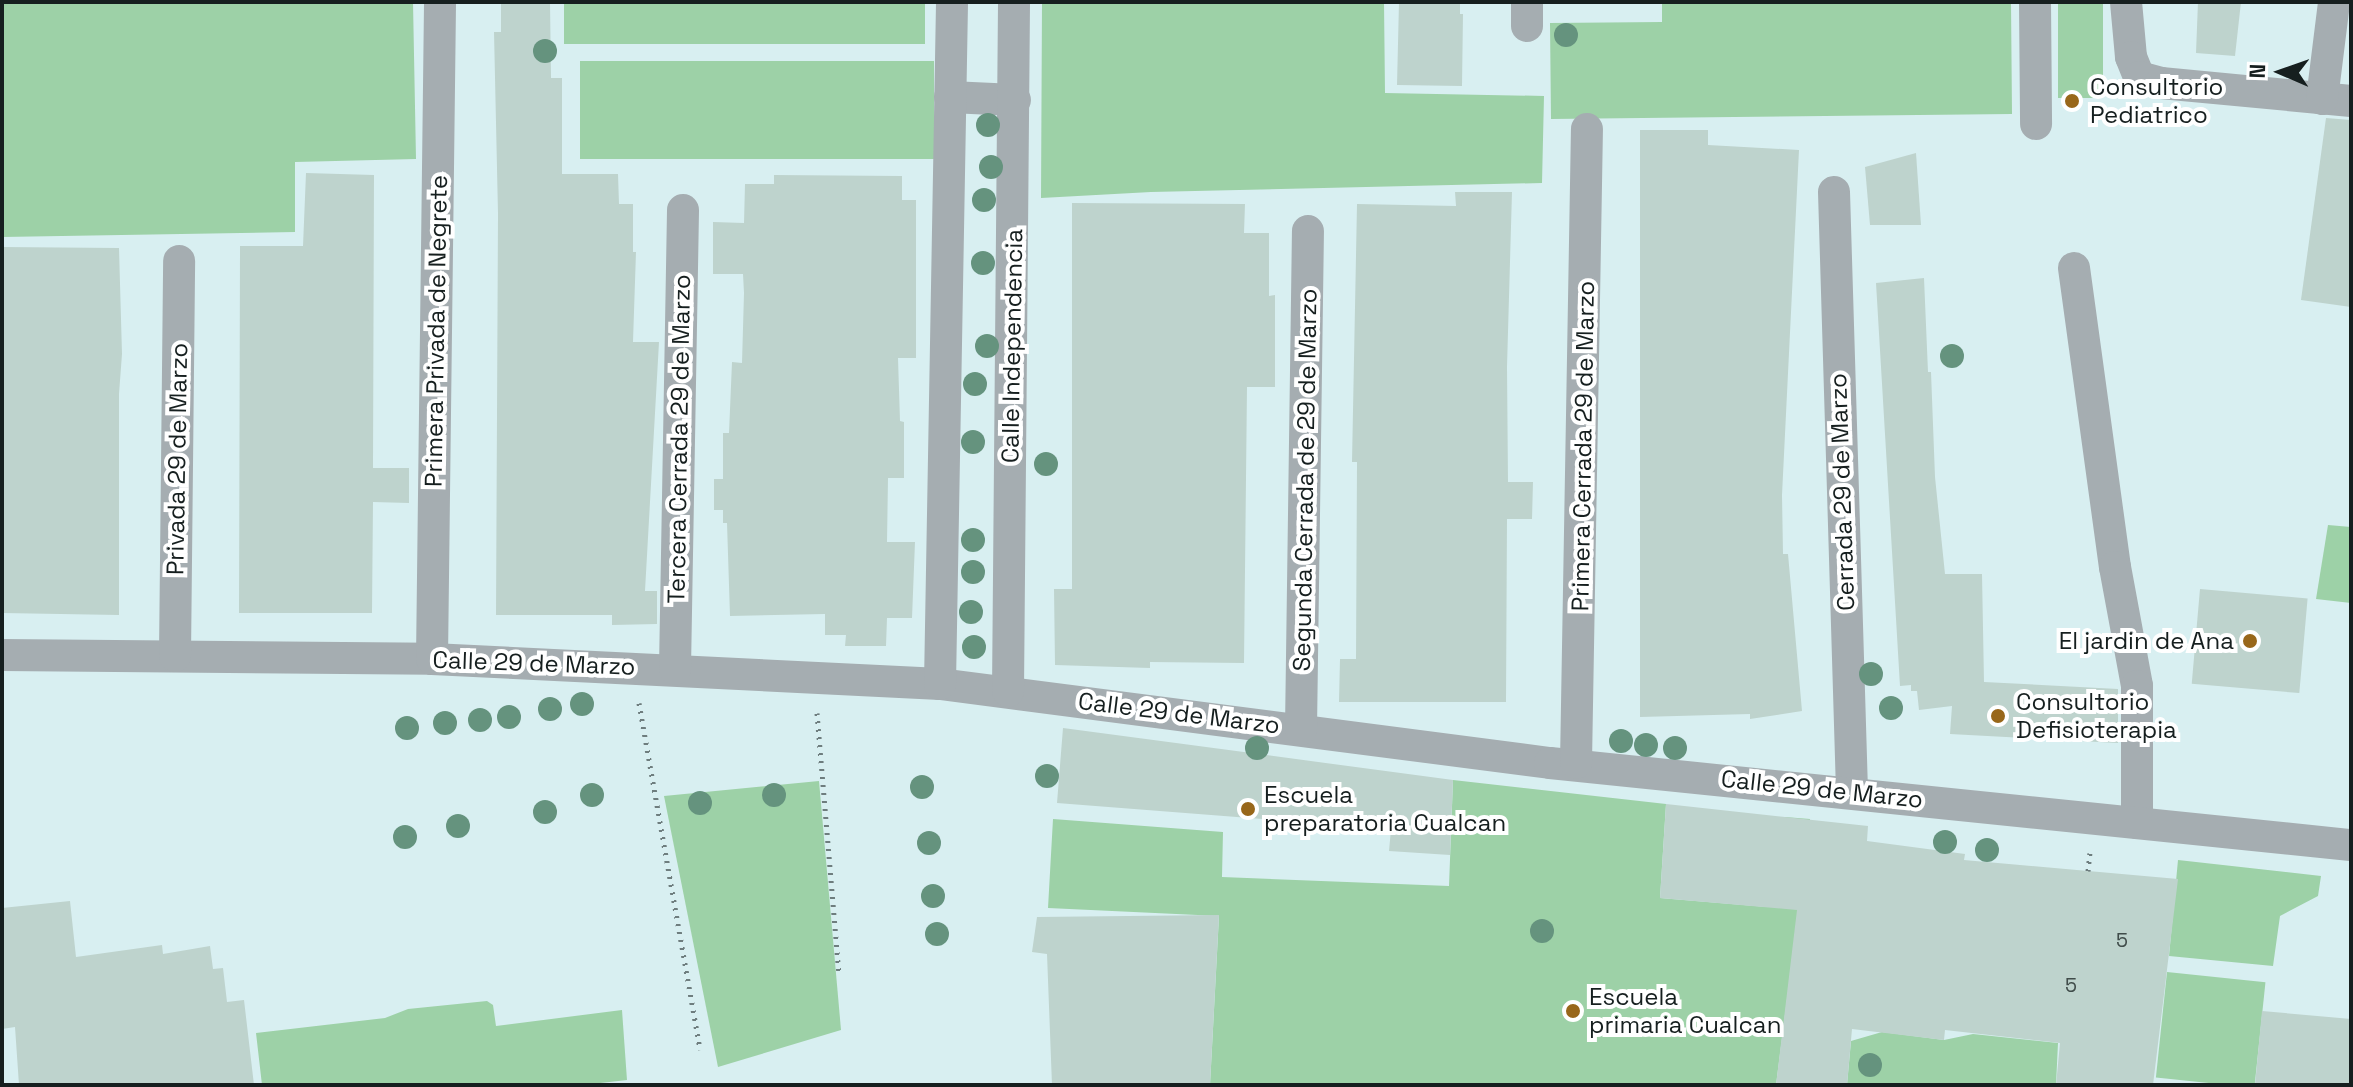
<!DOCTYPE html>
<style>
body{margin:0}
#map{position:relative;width:2353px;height:1087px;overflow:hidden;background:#d8eff1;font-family:"Space Grotesk",sans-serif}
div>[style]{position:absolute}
.green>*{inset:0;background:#9dd1a7;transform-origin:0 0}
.building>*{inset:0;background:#bed3cd;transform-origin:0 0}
.path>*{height:5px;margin-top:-2.5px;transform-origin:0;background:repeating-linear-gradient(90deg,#6e7d7e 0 2px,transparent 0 8px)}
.street>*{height:32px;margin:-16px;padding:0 16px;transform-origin:16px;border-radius:16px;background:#a5adb1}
.trees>*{width:24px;height:24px;margin:-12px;border-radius:50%;background:#65937e}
.dots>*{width:22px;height:22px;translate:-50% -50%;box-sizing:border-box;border:4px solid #fff;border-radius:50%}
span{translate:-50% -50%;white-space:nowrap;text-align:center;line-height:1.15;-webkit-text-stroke:8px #fff;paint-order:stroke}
.number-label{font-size:20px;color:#404c4a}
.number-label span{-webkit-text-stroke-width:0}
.poi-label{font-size:24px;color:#161f1f}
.left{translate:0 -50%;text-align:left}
.right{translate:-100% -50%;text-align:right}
.street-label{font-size:24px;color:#161f1f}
.frame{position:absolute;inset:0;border:4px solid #161f1f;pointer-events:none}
.north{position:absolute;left:2241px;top:32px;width:80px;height:80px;-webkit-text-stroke:6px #fff;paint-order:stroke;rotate:272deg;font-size:22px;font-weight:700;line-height:32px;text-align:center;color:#161f1f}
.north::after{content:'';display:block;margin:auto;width:28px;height:36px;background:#161f1f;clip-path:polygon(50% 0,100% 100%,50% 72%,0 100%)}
</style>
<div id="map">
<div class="green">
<div style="clip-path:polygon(2px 2px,413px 2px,416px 159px,295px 162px,295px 232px,2px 237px)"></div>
<div style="left:564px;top:2px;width:361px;height:42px"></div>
<div style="clip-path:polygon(1042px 2px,1384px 2px,1385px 93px,1544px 96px,1542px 183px,1151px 192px,1041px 198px)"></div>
<div style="clip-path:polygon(1662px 2px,2011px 2px,2012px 114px,1551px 119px,1550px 23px,1662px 22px)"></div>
<div style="left:2058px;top:2px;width:45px;height:96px"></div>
<div style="left:580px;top:61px;width:354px;height:98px"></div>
<div style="clip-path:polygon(2328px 525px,2351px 527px,2351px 603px,2316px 599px)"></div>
<div style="clip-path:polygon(1453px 780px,1666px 804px,1660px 898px,1767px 907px,1785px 817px,1810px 819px,1776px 1085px,1210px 1085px,1219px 916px,1048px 908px,1053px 819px,1223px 832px,1222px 877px,1449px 886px)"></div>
<div style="clip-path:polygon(819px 781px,841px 1030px,718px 1067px,664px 796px)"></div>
<div style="clip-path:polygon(2178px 860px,2321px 876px,2318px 896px,2280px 916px,2273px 966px,2169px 956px)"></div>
<div style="left:2167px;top:972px;width:99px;height:106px;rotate:6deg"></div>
<div style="clip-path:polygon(487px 1001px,493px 1005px,496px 1026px,622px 1010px,627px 1080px,583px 1085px,262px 1085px,256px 1033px,385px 1018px,408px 1009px)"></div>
<div style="clip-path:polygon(1882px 1032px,1944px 1040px,1973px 1034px,2058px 1043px,2056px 1085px,1847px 1085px,1851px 1041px)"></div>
</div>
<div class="building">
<div style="clip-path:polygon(501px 2px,550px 2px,551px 78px,562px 78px,562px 174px,618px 174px,619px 204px,633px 204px,633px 252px,636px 252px,633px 342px,659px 342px,645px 591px,657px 591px,657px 624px,612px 625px,612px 615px,496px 615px,498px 214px,494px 32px,501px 32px)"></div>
<div style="clip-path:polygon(1399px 2px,1460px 2px,1460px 14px,1463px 14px,1462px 86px,1397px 85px)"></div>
<div style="clip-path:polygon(2198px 2px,2241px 2px,2235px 56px,2196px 53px)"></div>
<div style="clip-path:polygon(2326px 118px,2351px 120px,2351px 307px,2301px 300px)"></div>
<div style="clip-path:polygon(1640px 130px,1708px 130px,1708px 145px,1799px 150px,1782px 495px,1783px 554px,1788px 554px,1802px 711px,1750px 719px,1750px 714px,1640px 717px)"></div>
<div style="clip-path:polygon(1916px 153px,1921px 225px,1870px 225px,1865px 167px)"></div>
<div style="clip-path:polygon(306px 173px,374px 175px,373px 468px,409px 468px,409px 503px,373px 502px,372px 613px,239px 613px,240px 246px,303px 246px)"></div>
<div style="clip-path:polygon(774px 175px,902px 176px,902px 200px,916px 200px,916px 358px,898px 358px,900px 421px,904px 422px,904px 478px,888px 478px,887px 542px,915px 542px,912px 618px,887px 618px,886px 646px,845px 646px,846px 635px,825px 635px,825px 614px,730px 616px,727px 523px,723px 523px,723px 510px,714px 510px,714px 479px,723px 479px,723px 433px,729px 433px,732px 362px,742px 363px,744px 293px,743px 274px,713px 274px,713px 222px,744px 223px,745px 184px,774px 184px)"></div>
<div style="clip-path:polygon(1455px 192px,1512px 192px,1507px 367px,1508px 482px,1533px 482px,1532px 519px,1507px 519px,1506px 702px,1339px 702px,1340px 659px,1356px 659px,1357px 462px,1352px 462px,1357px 204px,1456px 206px)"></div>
<div style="clip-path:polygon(1072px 203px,1245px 204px,1244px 233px,1269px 233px,1269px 296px,1275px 295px,1275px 387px,1247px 387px,1244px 663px,1150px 662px,1150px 668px,1055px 665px,1054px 589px,1072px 589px)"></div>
<div style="clip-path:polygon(2px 247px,119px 248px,122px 354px,119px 394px,119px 615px,2px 613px)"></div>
<div style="clip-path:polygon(1924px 278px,1928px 372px,1931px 372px,1935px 477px,1945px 574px,1982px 574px,1984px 682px,2118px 689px,2118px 743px,1950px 734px,1952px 706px,1919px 710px,1917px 691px,1911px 691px,1911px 685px,1900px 686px,1876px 283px)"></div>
<div style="left:2200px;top:589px;width:108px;height:95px;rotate:5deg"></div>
<div style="clip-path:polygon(1063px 728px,1453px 780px,1450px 855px,1389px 851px,1391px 829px,1057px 803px)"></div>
<div style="clip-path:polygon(1666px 804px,1868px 826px,1867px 841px,1965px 854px,1964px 860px,2178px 879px,2153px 1085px,2056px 1085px,2060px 1043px,1945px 1030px,1944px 1040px,1852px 1029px,1847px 1085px,1776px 1085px,1797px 910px,1660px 898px)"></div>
<div style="clip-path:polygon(70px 901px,76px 957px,162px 945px,163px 954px,210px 946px,213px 969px,223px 968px,227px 1002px,244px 1000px,254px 1085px,19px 1085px,15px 1027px,2px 1029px,2px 908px)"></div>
<div style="clip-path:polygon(1219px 915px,1210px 1085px,1052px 1085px,1047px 954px,1032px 952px,1037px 917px)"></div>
<div style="clip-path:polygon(2262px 1011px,2351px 1019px,2351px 1085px,2255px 1085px)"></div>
</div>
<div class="path">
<div style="left:639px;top:703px;width:352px;rotate:80deg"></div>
<div style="left:817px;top:713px;width:263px;rotate:85.2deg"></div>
<div style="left:2088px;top:871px;width:18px;rotate:-84deg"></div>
</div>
<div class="street">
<div style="left:1527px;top:2px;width:24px;rotate:90deg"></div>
<div style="left:2035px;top:2px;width:122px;rotate:89.5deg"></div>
<div style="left:2126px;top:2px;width:55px;rotate:84.8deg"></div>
<div style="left:2131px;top:57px;width:22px;rotate:68deg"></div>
<div style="left:2139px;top:77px;width:23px;rotate:15deg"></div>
<div style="left:2161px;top:83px;width:191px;rotate:5.4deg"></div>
<div style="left:950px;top:97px;width:65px;rotate:2.6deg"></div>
<div style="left:2322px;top:99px;width:98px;rotate:-82.9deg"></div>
<div style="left:1834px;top:192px;width:600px;rotate:88.28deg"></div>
<div style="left:2074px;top:268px;width:302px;rotate:82.2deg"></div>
<div style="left:2115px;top:567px;width:121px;rotate:79.5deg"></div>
<div style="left:2137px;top:686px;width:137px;rotate:90deg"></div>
<div style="left:2px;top:655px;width:430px;rotate:0.5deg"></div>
<div style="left:432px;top:659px;width:509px;rotate:2.82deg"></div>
<div style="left:940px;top:684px;width:615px;rotate:7.38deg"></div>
<div style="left:1550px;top:763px;width:805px;rotate:5.85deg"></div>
<div style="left:175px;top:656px;width:395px;rotate:-89.4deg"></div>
<div style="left:432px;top:659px;width:657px;rotate:-89.3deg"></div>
<div style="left:675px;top:669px;width:459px;rotate:-89deg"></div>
<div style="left:940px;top:684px;width:682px;rotate:-88.99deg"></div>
<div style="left:1008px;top:691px;width:689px;rotate:-89.5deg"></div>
<div style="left:1301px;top:729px;width:498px;rotate:-89.2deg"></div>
<div style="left:1576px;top:763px;width:634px;rotate:-89.01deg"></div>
</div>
<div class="trees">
<div style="left:1566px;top:35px"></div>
<div style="left:545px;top:51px"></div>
<div style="left:988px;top:125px"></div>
<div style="left:991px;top:167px"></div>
<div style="left:984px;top:200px"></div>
<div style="left:983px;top:263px"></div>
<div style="left:987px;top:346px"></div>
<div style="left:1952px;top:356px"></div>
<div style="left:975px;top:384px"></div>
<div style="left:973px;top:442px"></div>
<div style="left:1046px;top:464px"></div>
<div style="left:973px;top:540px"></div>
<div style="left:973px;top:572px"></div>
<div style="left:971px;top:612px"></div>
<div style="left:974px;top:647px"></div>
<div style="left:1871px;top:674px"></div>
<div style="left:582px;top:704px"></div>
<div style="left:1891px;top:708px"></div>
<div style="left:550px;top:709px"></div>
<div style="left:509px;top:717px"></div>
<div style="left:480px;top:720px"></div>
<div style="left:445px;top:723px"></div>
<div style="left:407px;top:728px"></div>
<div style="left:1621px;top:741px"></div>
<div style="left:1646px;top:745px"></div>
<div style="left:1257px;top:748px"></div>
<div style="left:1675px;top:748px"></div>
<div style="left:1047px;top:776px"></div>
<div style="left:922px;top:787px"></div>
<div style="left:592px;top:795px"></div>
<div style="left:774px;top:795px"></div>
<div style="left:700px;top:803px"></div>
<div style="left:545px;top:812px"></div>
<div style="left:458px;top:826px"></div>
<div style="left:405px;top:837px"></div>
<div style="left:1945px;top:842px"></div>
<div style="left:929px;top:843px"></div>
<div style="left:1987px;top:850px"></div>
<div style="left:933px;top:896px"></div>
<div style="left:1542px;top:931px"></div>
<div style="left:937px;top:934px"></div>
<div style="left:1870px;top:1065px"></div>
</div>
<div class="dots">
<div style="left:2072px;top:101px;background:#98671a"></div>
<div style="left:2250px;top:641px;background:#98671a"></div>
<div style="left:1998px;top:716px;background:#98671a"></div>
<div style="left:1248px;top:809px;background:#98671a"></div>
<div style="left:1573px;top:1011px;background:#98671a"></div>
</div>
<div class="number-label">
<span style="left:2122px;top:940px">5</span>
<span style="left:2071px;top:985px">5</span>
</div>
<div class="poi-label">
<span class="left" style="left:2090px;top:101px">Consultorio<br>Pediatrico</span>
<span class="right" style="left:2234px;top:641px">El jardin de Ana</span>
<span class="left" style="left:2016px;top:716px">Consultorio<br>Defisioterapia</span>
<span class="left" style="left:1264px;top:809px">Escuela<br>preparatoria Cualcan</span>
<span class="left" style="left:1589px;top:1011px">Escuela<br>primaria Cualcan</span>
</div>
<div class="street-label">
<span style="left:436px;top:331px;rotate:-89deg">Primera Privada de Negrete</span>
<span style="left:1012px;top:346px;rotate:-89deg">Calle Independencia</span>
<span style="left:679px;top:439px;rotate:-89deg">Tercera Cerrada 29 de Marzo</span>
<span style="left:1583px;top:446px;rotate:-89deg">Primera Cerrada 29 de Marzo</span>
<span style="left:177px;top:459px;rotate:-89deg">Privada 29 de Marzo</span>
<span style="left:1305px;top:480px;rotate:-89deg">Segunda Cerrada de 29 de Marzo</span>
<span style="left:1842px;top:492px;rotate:-92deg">Cerrada 29 de Marzo</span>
<span style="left:534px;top:663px;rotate:2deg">Calle 29 de Marzo</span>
<span style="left:1179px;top:713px;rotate:7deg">Calle 29 de Marzo</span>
<span style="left:1822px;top:789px;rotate:6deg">Calle 29 de Marzo</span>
</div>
<div class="frame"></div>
<div class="north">N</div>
</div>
